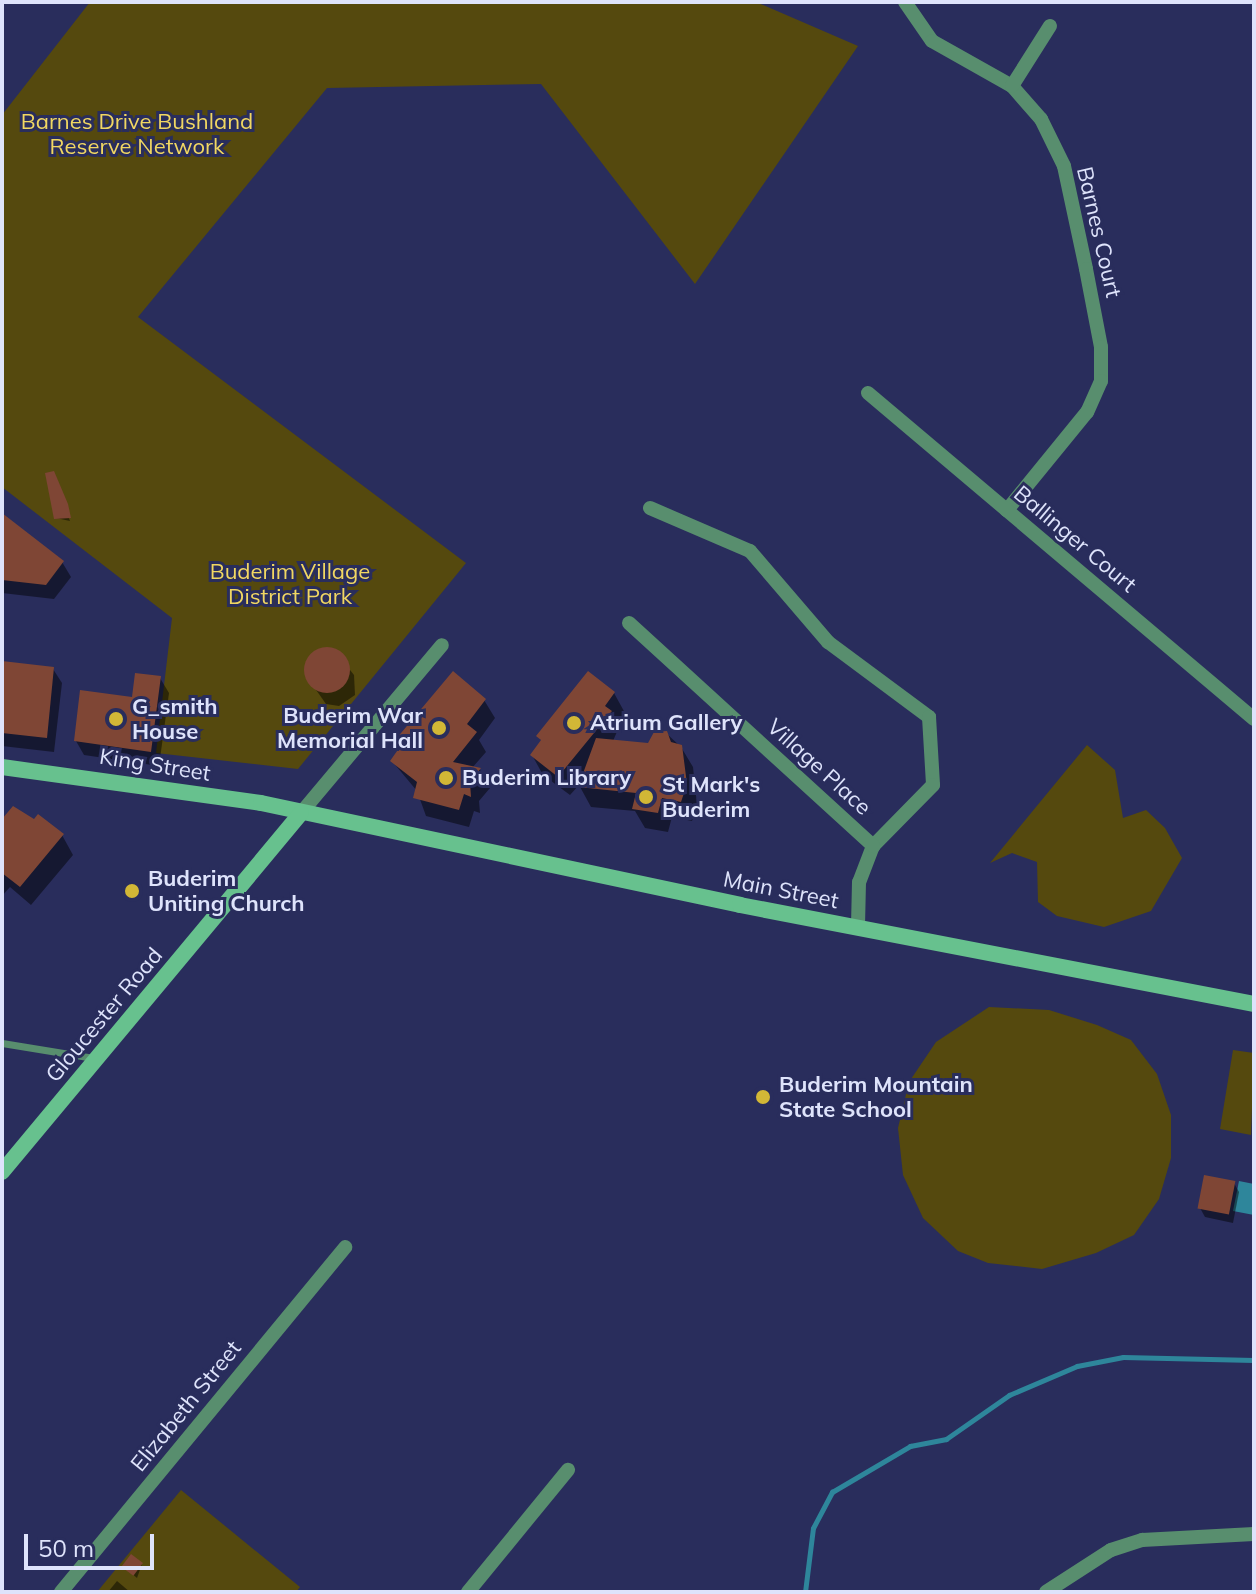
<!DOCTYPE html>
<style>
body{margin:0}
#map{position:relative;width:1256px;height:1594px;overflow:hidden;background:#292d5c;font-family:Mulish,sans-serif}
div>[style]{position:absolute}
.green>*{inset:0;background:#55490e}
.water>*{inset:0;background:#2e869b}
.shadow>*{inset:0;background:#0007}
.stream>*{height:5px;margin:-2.5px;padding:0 2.5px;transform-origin:2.5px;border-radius:2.5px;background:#2e869b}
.building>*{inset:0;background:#7f4635;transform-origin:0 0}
.round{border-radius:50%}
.service>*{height:7px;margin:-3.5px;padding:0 3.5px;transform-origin:3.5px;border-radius:3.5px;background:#588e6e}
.minor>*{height:14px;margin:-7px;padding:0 7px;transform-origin:7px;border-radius:7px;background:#588e6e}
.secondary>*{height:16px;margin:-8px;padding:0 8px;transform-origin:8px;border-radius:8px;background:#67c18e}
.dots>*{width:22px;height:22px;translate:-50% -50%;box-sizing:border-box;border:4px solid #292d5c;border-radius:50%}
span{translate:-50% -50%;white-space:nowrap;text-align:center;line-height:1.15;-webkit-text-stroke:6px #292d5c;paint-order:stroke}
.park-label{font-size:22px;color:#f1d762}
.street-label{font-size:22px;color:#dee3fb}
.poi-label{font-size:22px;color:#dee3fb;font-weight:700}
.left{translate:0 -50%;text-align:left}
.right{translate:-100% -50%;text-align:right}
.frame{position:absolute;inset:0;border:4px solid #dee3fb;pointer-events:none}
.scale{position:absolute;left:24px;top:1534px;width:130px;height:36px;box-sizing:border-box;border:4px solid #dee3fb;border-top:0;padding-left:10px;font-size:24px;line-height:28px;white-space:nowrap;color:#dee3fb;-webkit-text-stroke:6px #292d5c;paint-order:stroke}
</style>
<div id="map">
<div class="green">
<div style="clip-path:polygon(90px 2px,756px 2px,858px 46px,695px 284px,541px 84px,327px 88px,138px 317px,466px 563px,298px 769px,156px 753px,172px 618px,2px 487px,2px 115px)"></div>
<div style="clip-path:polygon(1087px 745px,1115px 770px,1123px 818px,1146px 810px,1165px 828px,1182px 858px,1151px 911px,1104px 927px,1057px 916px,1038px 902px,1037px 862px,1012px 853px,990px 863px)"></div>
<div style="clip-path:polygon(989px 1007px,1049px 1010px,1097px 1025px,1131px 1040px,1157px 1074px,1171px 1115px,1171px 1158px,1159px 1199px,1134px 1235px,1096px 1253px,1042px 1269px,988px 1263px,958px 1251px,923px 1218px,903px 1175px,898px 1128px,909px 1082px,936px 1042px)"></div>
<div style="clip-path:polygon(1233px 1050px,1254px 1053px,1251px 1135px,1220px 1129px)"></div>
<div style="clip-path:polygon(181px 1490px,300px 1587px,296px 1592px,97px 1592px)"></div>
</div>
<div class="water">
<div style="clip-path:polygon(1239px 1181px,1254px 1184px,1254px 1215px,1233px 1211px)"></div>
</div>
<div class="shadow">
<div style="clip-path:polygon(59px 492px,70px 521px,56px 518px)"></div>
<div style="clip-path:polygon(2px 518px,62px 562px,71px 577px,54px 599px,2px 593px)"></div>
<div style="clip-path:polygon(335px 651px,354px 675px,355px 695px,339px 706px,326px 704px,307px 677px,307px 663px,315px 652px)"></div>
<div style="clip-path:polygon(2px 663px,53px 669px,62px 683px,54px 752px,2px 746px)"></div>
<div style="clip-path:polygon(160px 678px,169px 693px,159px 766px,84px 755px,76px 741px)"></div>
<div style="clip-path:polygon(614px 693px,625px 713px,613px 741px,649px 745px,666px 733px,681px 747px,693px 767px,697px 805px,692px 821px,672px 817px,668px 832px,645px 828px,635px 811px,591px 807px,579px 785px,570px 795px,543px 775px,532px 755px,542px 742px,539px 736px)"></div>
<div style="clip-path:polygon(484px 700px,495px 718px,479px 740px,486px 752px,472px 768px,480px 770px,490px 788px,479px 801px,480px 813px,474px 811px,469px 827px,426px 816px,417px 791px,392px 761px,403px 747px,398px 740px)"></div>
<div style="clip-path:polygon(2px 821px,62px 835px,73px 855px,31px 905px,10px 887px,2px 896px)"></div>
<div style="clip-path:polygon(1234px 1183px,1239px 1192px,1233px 1223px,1205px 1217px,1200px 1208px)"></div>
<div style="clip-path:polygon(142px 1564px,137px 1578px,124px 1567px)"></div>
<div style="clip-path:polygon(117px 1581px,130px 1592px,108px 1592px)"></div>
</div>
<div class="stream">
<div style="left:805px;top:1592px;width:64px;rotate:-82.9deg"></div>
<div style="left:813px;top:1528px;width:41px;rotate:-62.2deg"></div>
<div style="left:832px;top:1492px;width:91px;rotate:-30.5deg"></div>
<div style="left:910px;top:1446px;width:37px;rotate:-11deg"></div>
<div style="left:946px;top:1439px;width:77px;rotate:-34.9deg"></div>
<div style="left:1009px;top:1395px;width:74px;rotate:-23.1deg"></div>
<div style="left:1077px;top:1366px;width:47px;rotate:-11.1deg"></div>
<div style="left:1123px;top:1357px;width:131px;rotate:1.3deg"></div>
</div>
<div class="building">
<div style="clip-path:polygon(54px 471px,68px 504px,71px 518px,54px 519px,45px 473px)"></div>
<div style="clip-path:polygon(2px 513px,64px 561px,46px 585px,2px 580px)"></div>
<div class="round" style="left:304px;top:647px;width:46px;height:46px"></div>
<div style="clip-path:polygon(2px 661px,54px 667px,47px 738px,2px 733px)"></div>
<div style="clip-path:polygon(453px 671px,486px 699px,467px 724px,477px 732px,453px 762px,481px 768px,470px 782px,471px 797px,464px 794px,459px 810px,413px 798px,417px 782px,390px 761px,402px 744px,396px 739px)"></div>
<div style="clip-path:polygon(588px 671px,615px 692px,605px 706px,612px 711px,558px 777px,530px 755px,541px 740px,536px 736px)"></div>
<div style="clip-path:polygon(135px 673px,161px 676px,151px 752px,74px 741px,80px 690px,132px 697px)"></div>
<div style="clip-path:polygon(667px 731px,671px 742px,682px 745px,687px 784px,681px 802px,662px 798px,658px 813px,632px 809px,636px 793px,578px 787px,596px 738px,648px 743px,654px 732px)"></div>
<div style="clip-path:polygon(13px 806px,34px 819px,38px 814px,64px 834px,20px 887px,2px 873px,2px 819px)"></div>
<div style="left:1204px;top:1175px;width:32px;height:34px;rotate:11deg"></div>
<div style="left:131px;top:1554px;width:15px;height:16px;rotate:37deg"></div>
</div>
<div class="service">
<div style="left:2px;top:1043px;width:93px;rotate:9.3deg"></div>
</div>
<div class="minor">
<div style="left:905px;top:2px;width:47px;rotate:55.3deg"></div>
<div style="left:932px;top:41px;width:92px;rotate:29.4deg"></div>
<div style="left:1012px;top:86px;width:44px;rotate:48.7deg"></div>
<div style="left:1041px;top:119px;width:52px;rotate:63.9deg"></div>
<div style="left:1064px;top:166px;width:105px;rotate:77.9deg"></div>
<div style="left:1086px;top:269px;width:79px;rotate:79.1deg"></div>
<div style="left:1101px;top:347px;width:34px;rotate:90deg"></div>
<div style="left:1101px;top:381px;width:34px;rotate:114deg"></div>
<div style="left:1087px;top:412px;width:127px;rotate:129.2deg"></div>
<div style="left:1012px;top:86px;width:71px;rotate:-57.7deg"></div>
<div style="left:868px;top:393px;width:505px;rotate:40.18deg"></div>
<div style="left:650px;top:508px;width:109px;rotate:23.3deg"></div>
<div style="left:750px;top:551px;width:120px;rotate:49.4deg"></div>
<div style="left:828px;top:642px;width:126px;rotate:36.6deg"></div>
<div style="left:929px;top:717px;width:68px;rotate:86.6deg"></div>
<div style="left:933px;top:785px;width:86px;rotate:134.5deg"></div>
<div style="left:873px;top:846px;width:39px;rotate:111deg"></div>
<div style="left:859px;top:882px;width:45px;rotate:91.3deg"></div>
<div style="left:629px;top:623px;width:331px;rotate:42.4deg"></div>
<div style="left:301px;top:813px;width:219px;rotate:-50deg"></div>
<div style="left:61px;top:1592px;width:447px;rotate:-50.5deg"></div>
<div style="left:468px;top:1592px;width:158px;rotate:-50.7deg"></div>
<div style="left:1046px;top:1592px;width:77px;rotate:-32.9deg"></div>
<div style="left:1111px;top:1550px;width:33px;rotate:-18deg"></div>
<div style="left:1142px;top:1540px;width:112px;rotate:-3.1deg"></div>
</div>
<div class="secondary">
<div style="left:2px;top:767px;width:261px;rotate:7.9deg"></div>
<div style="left:261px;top:803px;width:490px;rotate:12deg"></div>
<div style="left:740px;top:905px;width:523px;rotate:10.9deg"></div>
<div style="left:2px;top:1172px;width:467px;rotate:-50.2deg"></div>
</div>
<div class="dots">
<div style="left:116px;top:719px;background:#d2b736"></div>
<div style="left:574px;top:723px;background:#d2b736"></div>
<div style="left:439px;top:728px;background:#d2b736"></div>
<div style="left:446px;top:778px;background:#d2b736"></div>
<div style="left:646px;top:797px;background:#d2b736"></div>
<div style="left:132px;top:891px;background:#d2b736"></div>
<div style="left:763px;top:1097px;background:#d2b736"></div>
</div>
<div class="park-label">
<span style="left:137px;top:134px">Barnes Drive Bushland<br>Reserve Network</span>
<span style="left:290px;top:584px">Buderim Village<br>District Park</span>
</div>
<div class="street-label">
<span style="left:1099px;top:232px;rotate:77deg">Barnes Court</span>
<span style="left:1075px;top:539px;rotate:40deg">Ballinger Court</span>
<span style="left:155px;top:765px;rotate:9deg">King Street</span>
<span style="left:819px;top:767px;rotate:42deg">Village Place</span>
<span style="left:781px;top:890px;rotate:11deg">Main Street</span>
<span style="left:104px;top:1015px;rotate:-50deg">Gloucester Road</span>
<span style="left:186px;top:1406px;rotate:-51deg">Elizabeth Street</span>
</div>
<div class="poi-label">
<span class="left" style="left:132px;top:719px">G_smith<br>House</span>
<span class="right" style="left:423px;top:728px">Buderim War<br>Memorial Hall</span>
<span class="left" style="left:590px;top:723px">Atrium Gallery</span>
<span class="left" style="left:462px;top:778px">Buderim Library</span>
<span class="left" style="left:662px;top:797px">St Mark's<br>Buderim</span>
<span class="left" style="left:148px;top:891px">Buderim<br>Uniting Church</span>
<span class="left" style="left:779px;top:1097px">Buderim Mountain<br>State School</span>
</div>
<div class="frame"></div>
<div class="scale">50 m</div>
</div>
